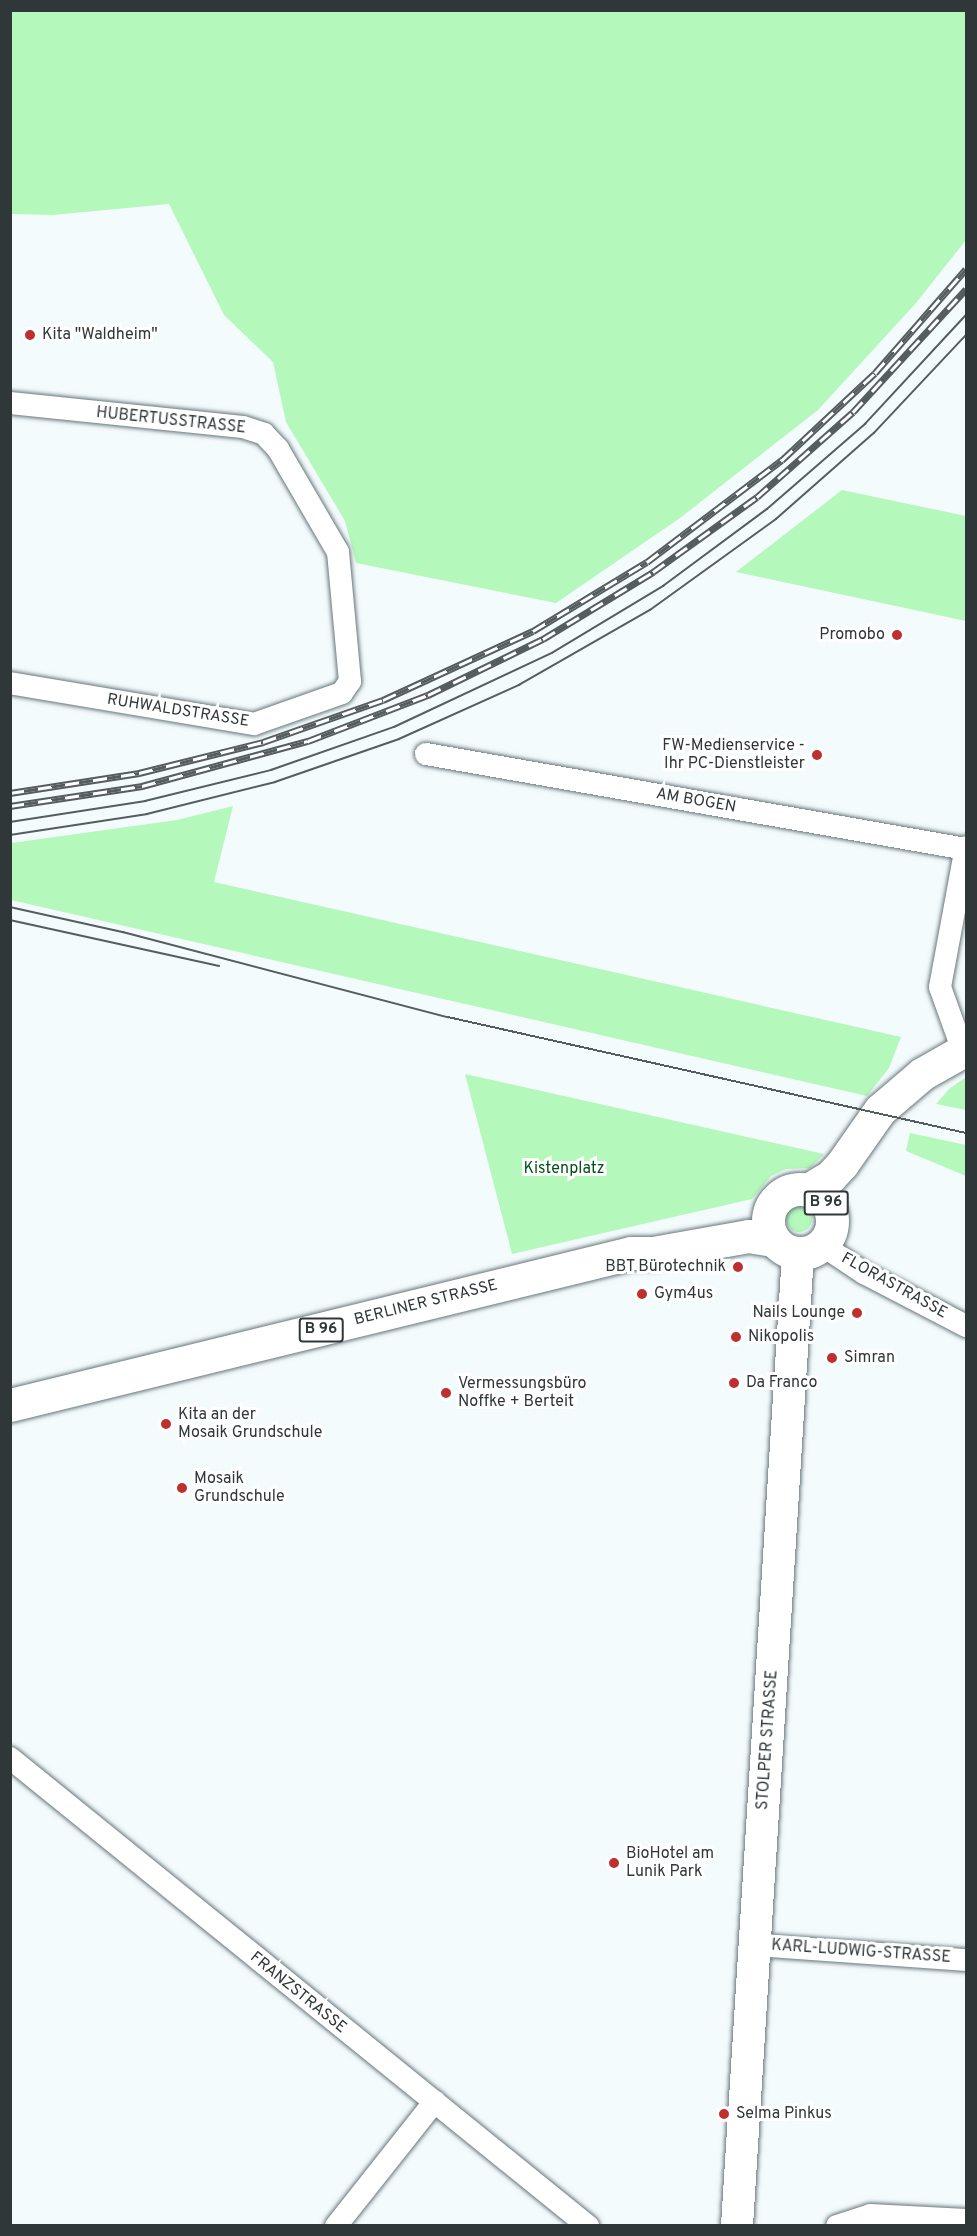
<!DOCTYPE html>
<meta charset="utf-8">
<style>
body{margin:0}
#map{position:relative;width:977px;height:2236px;overflow:hidden;background:#f4fbfd;font-family:Overpass,sans-serif}
div>[style]{position:absolute}
.green>*{inset:0;background:#b5f8bb}
.round{border-radius:50%}
.roads{filter:drop-shadow(0 0 2px #66777b) drop-shadow(0 0 2px #66777b)}
.minor>*{height:22px;margin:-11px;padding:0 11px;transform-origin:11px;border-radius:11px;background:#fff}
.secondary>*{height:32px;margin:-16px;padding:0 16px;transform-origin:16px;border-radius:16px;background:#fff}
.primary>*{height:33px;margin:-16.5px;padding:0 16.5px;transform-origin:16.5px;border-radius:16.5px;background:#fff}
.primary>.ring{margin:-16.5px;padding:0;box-sizing:content-box;background:none;border:33px solid #fff;border-radius:50%}
.tram>*{height:1.5px;margin:-0.75px;padding:0 0.75px;transform-origin:0.75px;border-radius:0.75px;background:#565d5f}
.rail>*{height:7px;margin-top:-3.5px;transform-origin:0;background:repeating-linear-gradient(90deg,#fff 0 14px,#565d5f 0 28px);box-sizing:border-box;border-block:2px solid #565d5f}
.dots>*{width:16px;height:16px;translate:-50% -50%;box-sizing:border-box;border:3px solid #fff;border-radius:50%}
span{translate:-50% -50%;white-space:nowrap;text-align:center;line-height:1.15;-webkit-text-stroke:6px #fff;paint-order:stroke}
.shield-label span{padding:2px 4px;background:#fff;border:2px solid;border-radius:4px;-webkit-text-stroke-width:0}
.shield-label{font-size:15px;color:#303739;font-weight:700}
.poi-label{font-size:16px;color:#303739}
.left{translate:0 -50%;text-align:left}
.right{translate:-100% -50%;text-align:right}
.street-label{font-size:16px;color:#303739}
.park-label{font-size:16px;color:#005117}
.frame{position:absolute;inset:0;border:12px solid #303739;pointer-events:none}
</style>
<div id="map">
<div class="green">
<div style="clip-path:polygon(11px 10px,966px 11px,966px 240px,916px 303px,818px 410px,680px 518px,556px 603px,356px 563px,345px 521px,286px 422px,273px 362px,224px 315px,169px 204px,53px 215px,11px 214px)"></div>
<div style="clip-path:polygon(842px 490px,966px 516px,966px 621px,736px 572px)"></div>
<div style="clip-path:polygon(233px 806px,214px 882px,901px 1037px,889px 1068px,867px 1096px,11px 900px,11px 843px,177px 820px)"></div>
<div style="clip-path:polygon(465px 1074px,716px 1130px,824px 1154px,810px 1168px,786px 1169px,771px 1176px,752px 1199px,512px 1254px)"></div>
<div style="clip-path:polygon(966px 1077px,966px 1110px,936px 1104px,949px 1089px)"></div>
<div style="clip-path:polygon(910px 1133px,966px 1145px,966px 1176px,906px 1151px)"></div>
<div class="round" style="left:786px;top:1206px;width:26px;height:26px"></div>
</div>
<div class="roads">
<div class="minor">
<div style="left:10px;top:403px;width:234px;rotate:5.9deg"></div>
<div style="left:243px;top:427px;width:22px;rotate:18deg"></div>
<div style="left:264px;top:434px;width:21px;rotate:47deg"></div>
<div style="left:278px;top:449px;width:119px;rotate:59.8deg"></div>
<div style="left:338px;top:552px;width:130px;rotate:84.7deg"></div>
<div style="left:350px;top:681px;width:14px;rotate:124deg"></div>
<div style="left:342px;top:693px;width:93px;rotate:160.6deg"></div>
<div style="left:254px;top:724px;width:247px;rotate:-170.5deg"></div>
<div style="left:426px;top:754px;width:548px;rotate:9.98deg"></div>
<div style="left:963px;top:1051px;width:68px;rotate:-109.8deg"></div>
<div style="left:940px;top:987px;width:142px;rotate:-79.5deg"></div>
<div style="left:822px;top:1245px;width:50px;rotate:33.7deg"></div>
<div style="left:864px;top:1273px;width:115px;rotate:27.5deg"></div>
<div style="left:10px;top:1758px;width:744px;rotate:39deg"></div>
<div style="left:756px;top:1945px;width:211px;rotate:4.1deg"></div>
<div style="left:336px;top:2226px;width:159px;rotate:-51.6deg"></div>
<div style="left:837px;top:2226px;width:35px;rotate:-18deg"></div>
<div style="left:870px;top:2215px;width:96px;rotate:3deg"></div>
</div>
<div class="secondary">
<div style="left:737px;top:2226px;width:974px;rotate:-86.41deg"></div>
</div>
<div class="primary">
<div class="ring" style="left:768px;top:1189px;width:31px;height:31px"></div>
<div style="left:808px;top:1190px;width:26px;rotate:-31deg"></div>
<div style="left:830px;top:1177px;width:18px;rotate:-47deg"></div>
<div style="left:842px;top:1164px;width:66px;rotate:-54.9deg"></div>
<div style="left:880px;top:1110px;width:55px;rotate:-40.6deg"></div>
<div style="left:922px;top:1074px;width:51px;rotate:-29.6deg"></div>
<div style="left:10px;top:1405px;width:639px;rotate:-13.75deg"></div>
<div style="left:631px;top:1253px;width:22px"></div>
<div style="left:653px;top:1253px;width:97px;rotate:-10.1deg"></div>
<div style="left:748px;top:1236px;width:25px;rotate:9deg"></div>
</div>
</div>
<div class="tram">
<div style="left:10px;top:822px;width:137px;rotate:-8.8deg"></div>
<div style="left:145px;top:801px;width:130px;rotate:-13.8deg"></div>
<div style="left:271px;top:770px;width:130px;rotate:-19.3deg"></div>
<div style="left:394px;top:727px;width:174px;rotate:-25.1deg"></div>
<div style="left:552px;top:653px;width:130px;rotate:-31.1deg"></div>
<div style="left:663px;top:586px;width:129px;rotate:-36.5deg"></div>
<div style="left:767px;top:509px;width:130px;rotate:-40.9deg"></div>
<div style="left:865px;top:424px;width:149px;rotate:-47.2deg"></div>
<div style="left:10px;top:835px;width:139px;rotate:-8.7deg"></div>
<div style="left:147px;top:814px;width:132px;rotate:-14deg"></div>
<div style="left:275px;top:782px;width:131px;rotate:-19.1deg"></div>
<div style="left:399px;top:739px;width:132px;rotate:-24.2deg"></div>
<div style="left:519px;top:685px;width:151px;rotate:-29.8deg"></div>
<div style="left:650px;top:610px;width:155px;rotate:-35.8deg"></div>
<div style="left:776px;top:519px;width:130px;rotate:-41.3deg"></div>
<div style="left:874px;top:433px;width:134px;rotate:-46.8deg"></div>
<div style="left:10px;top:907px;width:116px;rotate:12.5deg"></div>
<div style="left:123px;top:932px;width:336px;rotate:14.7deg"></div>
<div style="left:448px;top:1017px;width:531px;rotate:12.62deg"></div>
<div style="left:10px;top:920px;width:214px;rotate:12.4deg"></div>
</div>
<div class="rail">
<div style="left:10px;top:793px;width:131px;rotate:-8.8deg"></div>
<div style="left:139px;top:773px;width:128px;rotate:-14deg"></div>
<div style="left:263px;top:742px;width:127px;rotate:-19.3deg"></div>
<div style="left:383px;top:700px;width:165px;rotate:-24.7deg"></div>
<div style="left:533px;top:631px;width:133px;rotate:-31.2deg"></div>
<div style="left:647px;top:562px;width:169px;rotate:-37.1deg"></div>
<div style="left:782px;top:460px;width:127px;rotate:-43.1deg"></div>
<div style="left:875px;top:373px;width:138px;rotate:-48.8deg"></div>
<div style="left:10px;top:806px;width:134px;rotate:-8.6deg"></div>
<div style="left:142px;top:786px;width:172px;rotate:-15.2deg"></div>
<div style="left:308px;top:741px;width:129px;rotate:-21deg"></div>
<div style="left:428px;top:695px;width:128px;rotate:-26deg"></div>
<div style="left:543px;top:639px;width:129px;rotate:-31.3deg"></div>
<div style="left:653px;top:572px;width:128px;rotate:-35.8deg"></div>
<div style="left:757px;top:497px;width:128px;rotate:-41.5deg"></div>
<div style="left:853px;top:412px;width:167px;rotate:-47.4deg"></div>
</div>
<div class="dots">
<div style="left:30px;top:335px;background:#be2f2f"></div>
<div style="left:897px;top:635px;background:#be2f2f"></div>
<div style="left:817px;top:755px;background:#be2f2f"></div>
<div style="left:738px;top:1267px;background:#be2f2f"></div>
<div style="left:642px;top:1294px;background:#be2f2f"></div>
<div style="left:857px;top:1313px;background:#be2f2f"></div>
<div style="left:736px;top:1337px;background:#be2f2f"></div>
<div style="left:832px;top:1358px;background:#be2f2f"></div>
<div style="left:734px;top:1383px;background:#be2f2f"></div>
<div style="left:446px;top:1393px;background:#be2f2f"></div>
<div style="left:166px;top:1424px;background:#be2f2f"></div>
<div style="left:182px;top:1488px;background:#be2f2f"></div>
<div style="left:614px;top:1863px;background:#be2f2f"></div>
<div style="left:724px;top:2114px;background:#be2f2f"></div>
</div>
<div class="shield-label">
<span style="left:826px;top:1203px">B 96</span>
<span style="left:321px;top:1330px">B 96</span>
</div>
<div class="poi-label">
<span class="left" style="left:42px;top:335px">Kita "Waldheim"</span>
<span class="right" style="left:885px;top:635px">Promobo</span>
<span class="right" style="left:805px;top:755px">FW-Medienservice -<br>Ihr PC-Dienstleister</span>
<span class="right" style="left:726px;top:1267px">BBT Bürotechnik</span>
<span class="left" style="left:654px;top:1294px">Gym4us</span>
<span class="right" style="left:845px;top:1313px">Nails Lounge</span>
<span class="left" style="left:748px;top:1337px">Nikopolis</span>
<span class="left" style="left:844px;top:1358px">Simran</span>
<span class="left" style="left:746px;top:1383px">Da Franco</span>
<span class="left" style="left:458px;top:1393px">Vermessungsbüro<br>Noffke + Berteit</span>
<span class="left" style="left:178px;top:1424px">Kita an der<br>Mosaik Grundschule</span>
<span class="left" style="left:194px;top:1488px">Mosaik<br>Grundschule</span>
<span class="left" style="left:626px;top:1863px">BioHotel am<br>Lunik Park</span>
<span class="left" style="left:736px;top:2114px">Selma Pinkus</span>
</div>
<div class="street-label">
<span style="left:171px;top:421px;rotate:6deg">HUBERTUSSTRASSE</span>
<span style="left:178px;top:711px;rotate:9deg">RUHWALDSTRASSE</span>
<span style="left:696px;top:801px;rotate:10deg">AM BOGEN</span>
<span style="left:894px;top:1286px;rotate:29deg">FLORASTRASSE</span>
<span style="left:426px;top:1303px;rotate:-14deg">BERLINER STRASSE</span>
<span style="left:768px;top:1740px;rotate:-86deg">STOLPER STRASSE</span>
<span style="left:861px;top:1952px;rotate:4deg">KARL-LUDWIG-STRASSE</span>
<span style="left:298px;top:1993px;rotate:39deg">FRANZSTRASSE</span>
</div>
<div class="park-label">
<span style="left:564px;top:1169px">Kistenplatz</span>
</div>
<div class="frame"></div>
</div>
